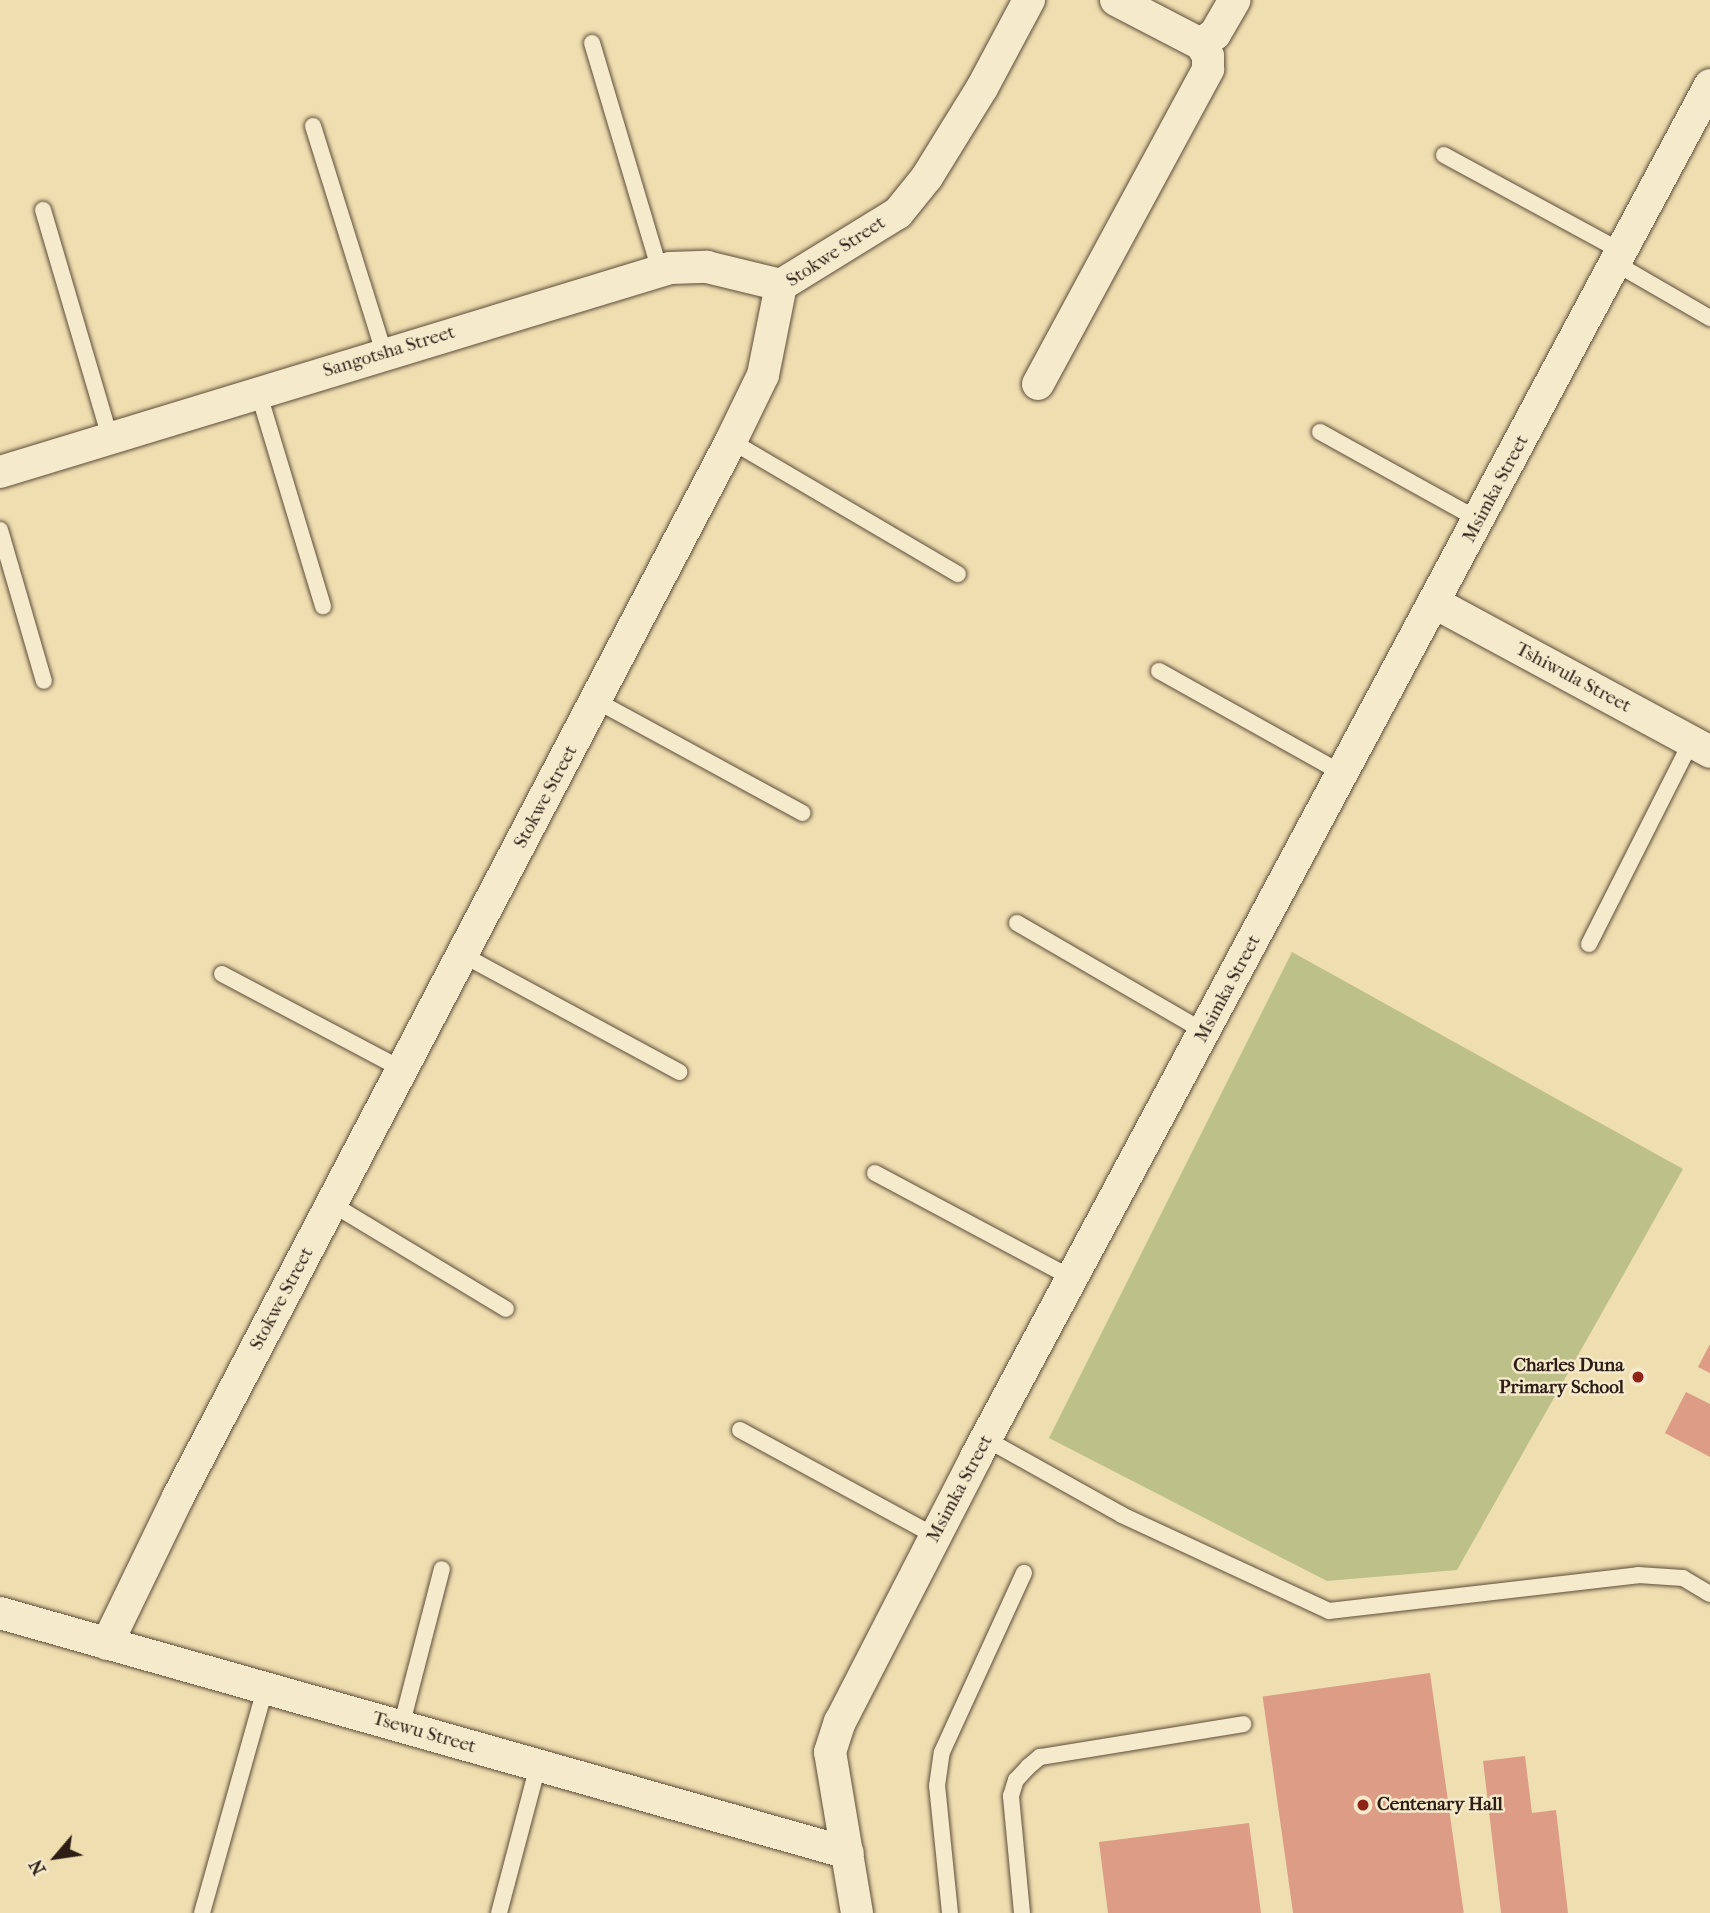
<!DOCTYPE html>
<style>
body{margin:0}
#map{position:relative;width:1710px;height:1913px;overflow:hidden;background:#efdeb0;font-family:"IM FELL French Canon",serif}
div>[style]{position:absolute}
.green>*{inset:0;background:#bdc088}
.building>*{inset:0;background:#dc9c86;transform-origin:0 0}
.roads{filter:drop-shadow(0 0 2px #5e4d3b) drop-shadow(0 0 2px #5e4d3b)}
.service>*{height:16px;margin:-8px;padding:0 8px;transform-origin:8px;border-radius:8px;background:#f5eacc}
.minor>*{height:32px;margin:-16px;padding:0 16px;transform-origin:16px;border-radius:16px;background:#f5eacc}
.dots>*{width:19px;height:19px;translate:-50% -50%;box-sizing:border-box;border:4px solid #f5eacc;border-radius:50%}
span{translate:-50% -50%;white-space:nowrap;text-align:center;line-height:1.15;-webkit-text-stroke:5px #f5eacc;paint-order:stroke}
.street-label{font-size:19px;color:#2d1d14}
.poi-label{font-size:19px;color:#2d1d14;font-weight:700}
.right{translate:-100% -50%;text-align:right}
.left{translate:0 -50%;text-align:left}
.north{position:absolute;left:21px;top:1822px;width:70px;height:70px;-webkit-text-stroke:5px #f5eacc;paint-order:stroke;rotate:241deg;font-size:19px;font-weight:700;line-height:28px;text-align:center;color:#2d1d14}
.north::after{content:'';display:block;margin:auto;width:24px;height:32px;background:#2d1d14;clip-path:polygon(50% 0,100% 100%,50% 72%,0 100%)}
</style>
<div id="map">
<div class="green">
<div style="clip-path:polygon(1292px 952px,1683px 1169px,1457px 1570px,1327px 1581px,1049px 1438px)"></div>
</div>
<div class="building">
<div style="clip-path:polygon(1710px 1344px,1710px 1373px,1698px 1367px)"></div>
<div style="clip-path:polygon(1686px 1392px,1710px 1404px,1710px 1457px,1665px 1433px)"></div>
<div style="left:1430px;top:1673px;width:242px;height:169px;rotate:82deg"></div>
<div style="clip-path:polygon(1525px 1756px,1532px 1813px,1556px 1810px,1568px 1913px,1501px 1913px,1483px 1761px)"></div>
<div style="clip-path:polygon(1249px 1823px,1261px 1913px,1108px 1913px,1099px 1842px)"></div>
</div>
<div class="roads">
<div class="service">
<div style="left:592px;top:43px;width:238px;rotate:73.4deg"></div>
<div style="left:313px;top:126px;width:238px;rotate:72.6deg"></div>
<div style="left:1444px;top:155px;width:201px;rotate:28.5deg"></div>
<div style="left:43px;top:210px;width:238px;rotate:73.6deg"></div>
<div style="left:1615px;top:263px;width:110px;rotate:30.1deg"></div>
<div style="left:258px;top:391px;width:225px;rotate:73.2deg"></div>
<div style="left:1320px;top:432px;width:182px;rotate:29deg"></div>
<div style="left:731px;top:441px;width:263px;rotate:30.4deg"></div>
<div style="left:0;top:530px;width:157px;rotate:73.8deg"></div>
<div style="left:1159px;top:671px;width:211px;rotate:29.2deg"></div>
<div style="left:597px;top:701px;width:234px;rotate:28.6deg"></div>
<div style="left:1017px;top:923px;width:217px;rotate:30.1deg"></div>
<div style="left:1589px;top:944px;width:226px;rotate:-63.2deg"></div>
<div style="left:463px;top:955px;width:246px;rotate:28.4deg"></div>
<div style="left:222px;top:974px;width:205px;rotate:27.9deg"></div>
<div style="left:875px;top:1173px;width:223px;rotate:28.1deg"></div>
<div style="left:332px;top:1204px;width:203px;rotate:31.1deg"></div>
<div style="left:740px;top:1430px;width:222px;rotate:28.5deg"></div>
<div style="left:986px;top:1439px;width:156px;rotate:29.2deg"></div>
<div style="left:1122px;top:1515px;width:228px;rotate:24.9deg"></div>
<div style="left:1329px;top:1611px;width:311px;rotate:-6.6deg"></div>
<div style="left:1638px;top:1575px;width:45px;rotate:3.8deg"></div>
<div style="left:1683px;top:1578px;width:31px;rotate:31deg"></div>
<div style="left:401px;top:1727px;width:163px;rotate:-75.5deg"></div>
<div style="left:202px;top:1913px;width:233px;rotate:-74.3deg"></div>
<div style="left:499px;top:1913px;width:153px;rotate:-75.2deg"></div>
<div style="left:950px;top:1913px;width:128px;rotate:-95.8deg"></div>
<div style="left:937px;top:1786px;width:34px;rotate:-82deg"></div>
<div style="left:942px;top:1752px;width:197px;rotate:-65.4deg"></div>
<div style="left:1022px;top:1913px;width:118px;rotate:-95.4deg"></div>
<div style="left:1011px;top:1796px;width:17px;rotate:-73deg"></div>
<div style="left:1016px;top:1780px;width:18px;rotate:-47deg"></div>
<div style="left:1028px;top:1767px;width:16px;rotate:-40deg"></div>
<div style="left:1040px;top:1757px;width:206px;rotate:-9.2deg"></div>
</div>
<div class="minor">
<div style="left:1116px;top:0;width:96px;rotate:27.4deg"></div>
<div style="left:1201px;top:44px;width:17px;rotate:-36deg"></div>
<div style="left:1215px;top:34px;width:39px;rotate:-60deg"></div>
<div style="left:1038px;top:384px;width:358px;rotate:-61.6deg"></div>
<div style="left:1208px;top:69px;width:13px;rotate:-90deg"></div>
<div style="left:1208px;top:56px;width:14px;rotate:-120deg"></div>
<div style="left:0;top:472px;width:700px;rotate:-16.93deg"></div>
<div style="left:670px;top:268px;width:37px;rotate:-2deg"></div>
<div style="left:707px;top:267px;width:76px;rotate:13.7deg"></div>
<div style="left:1435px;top:603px;width:313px;rotate:28.4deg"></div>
<div style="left:0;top:1613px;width:881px;rotate:15.8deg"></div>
<div style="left:107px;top:1644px;width:163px;rotate:-64.2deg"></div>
<div style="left:178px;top:1497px;width:1192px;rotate:-62.36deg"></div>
<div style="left:731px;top:441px;width:73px;rotate:-64.1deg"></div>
<div style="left:763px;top:375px;width:92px;rotate:-78.7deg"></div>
<div style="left:781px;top:285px;width:137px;rotate:-31.6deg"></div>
<div style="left:898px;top:213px;width:46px;rotate:-51.1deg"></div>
<div style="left:927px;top:177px;width:105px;rotate:-58.3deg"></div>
<div style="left:982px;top:88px;width:100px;rotate:-61.9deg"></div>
<div style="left:857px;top:1913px;width:163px;rotate:-99.5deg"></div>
<div style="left:830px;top:1752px;width:32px;rotate:-72deg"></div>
<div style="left:840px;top:1722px;width:298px;rotate:-62.8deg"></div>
<div style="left:976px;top:1457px;width:1556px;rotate:-61.85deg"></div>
</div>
</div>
<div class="dots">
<div style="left:1638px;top:1377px;background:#8f2418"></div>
<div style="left:1363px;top:1805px;background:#8f2418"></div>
</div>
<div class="street-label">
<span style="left:836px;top:252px;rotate:-33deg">Stokwe Street</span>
<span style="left:389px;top:352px;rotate:-17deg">Sangotsha Street</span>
<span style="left:1496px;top:489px;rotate:-62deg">Msimka Street</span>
<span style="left:1573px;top:678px;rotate:28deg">Tshiwula Street</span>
<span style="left:546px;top:797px;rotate:-62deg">Stokwe Street</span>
<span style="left:1228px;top:989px;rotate:-62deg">Msimka Street</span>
<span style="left:282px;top:1299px;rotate:-62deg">Stokwe Street</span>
<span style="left:960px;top:1489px;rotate:-62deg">Msimka Street</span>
<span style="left:424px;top:1733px;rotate:16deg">Tsewu Street</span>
</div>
<div class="poi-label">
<span class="right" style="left:1624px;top:1377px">Charles Duna<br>Primary School</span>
<span class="left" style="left:1377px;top:1805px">Centenary Hall</span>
</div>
<div class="north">N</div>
</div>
